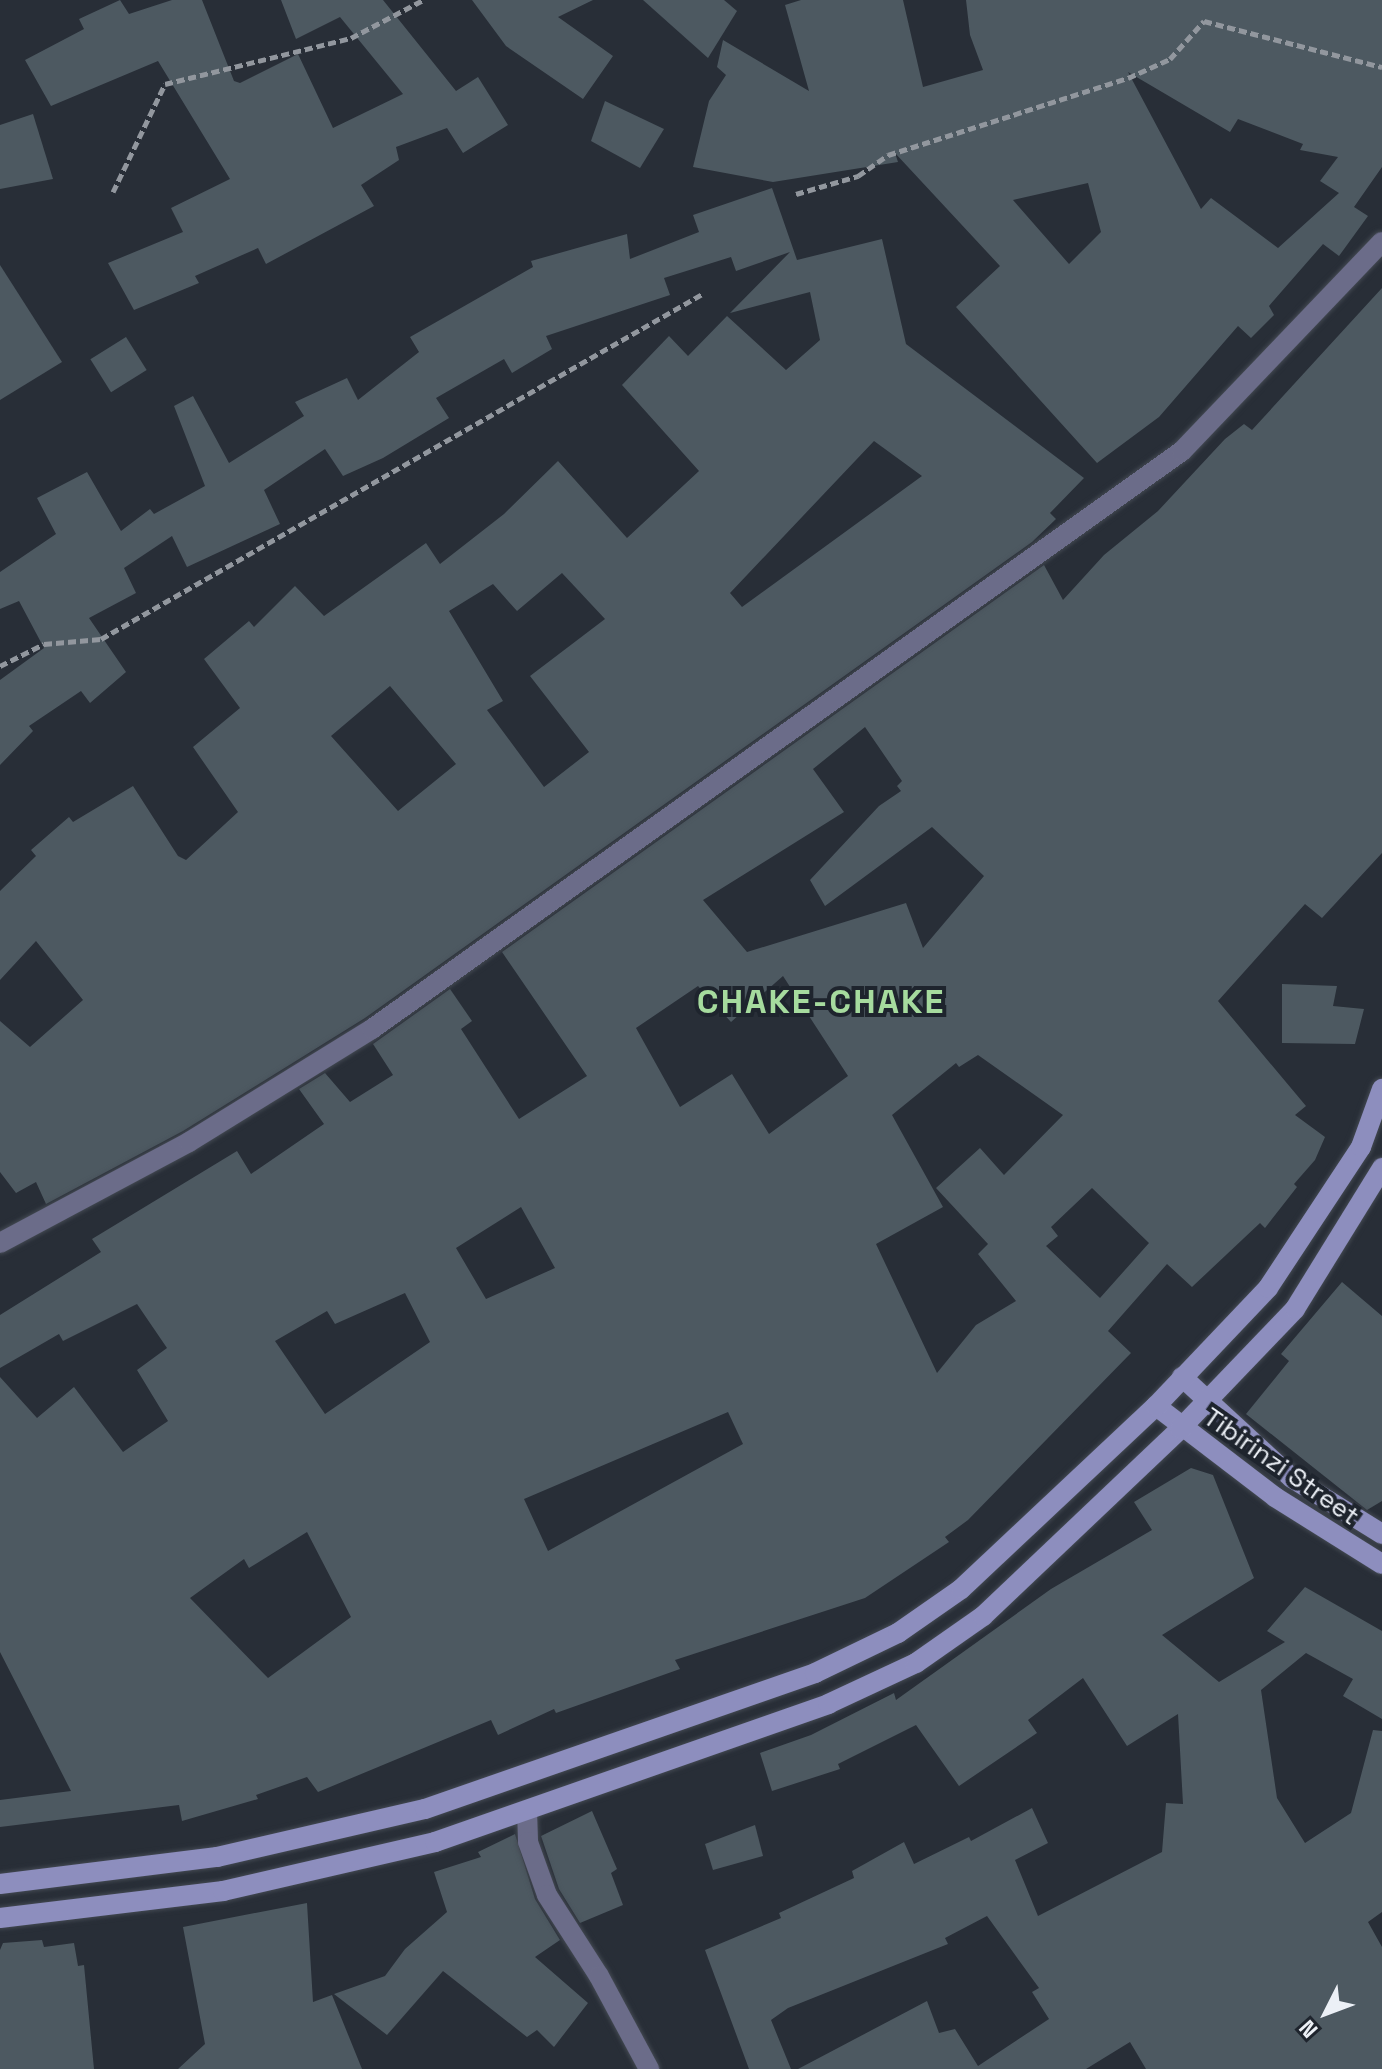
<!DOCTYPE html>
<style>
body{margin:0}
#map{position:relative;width:1382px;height:2069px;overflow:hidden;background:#282e37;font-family:"Space Grotesk",sans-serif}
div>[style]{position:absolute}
.building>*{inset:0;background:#4d5961;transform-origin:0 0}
.path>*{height:5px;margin-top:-2.5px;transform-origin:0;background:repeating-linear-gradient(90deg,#92979e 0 8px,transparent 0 12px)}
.roads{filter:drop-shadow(0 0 2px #434952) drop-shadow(0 0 2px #434952)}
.street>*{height:20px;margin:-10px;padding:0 10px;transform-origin:10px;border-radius:10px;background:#6b6c89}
.secondary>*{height:20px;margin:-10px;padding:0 10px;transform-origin:10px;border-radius:10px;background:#8d8ebe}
span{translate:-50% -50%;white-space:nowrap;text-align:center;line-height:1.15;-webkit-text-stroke:8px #1e242d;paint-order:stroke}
.street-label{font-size:26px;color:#ecf0f6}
.district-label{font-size:34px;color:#a6db9e;font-weight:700;letter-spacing:2px}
.north{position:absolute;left:1286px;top:1973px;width:80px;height:80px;-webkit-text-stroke:6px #1e242d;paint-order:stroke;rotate:228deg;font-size:22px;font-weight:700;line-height:32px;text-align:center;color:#ecf0f6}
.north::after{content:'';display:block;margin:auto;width:28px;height:36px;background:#ecf0f6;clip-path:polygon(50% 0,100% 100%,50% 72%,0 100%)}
</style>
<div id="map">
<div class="building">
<div style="clip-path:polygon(120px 0,129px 14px,172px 0,202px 0,234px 81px,240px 83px,298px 54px,333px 128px,403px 94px,340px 17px,296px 39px,281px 0,383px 0,456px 91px,478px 77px,508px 125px,463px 153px,447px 128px,396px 147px,399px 160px,361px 185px,374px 206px,266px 264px,258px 248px,195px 276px,199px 283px,134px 310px,108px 263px,183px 232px,171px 208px,230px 179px,158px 61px,51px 106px,25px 60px,84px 29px,79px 19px)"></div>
<div style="clip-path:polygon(472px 0,593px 0,558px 17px,613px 56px,583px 99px,506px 46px)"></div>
<div style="clip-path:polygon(643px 0,724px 0,737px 11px,708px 58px)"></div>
<div style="clip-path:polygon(evenodd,801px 0,903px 0,923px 87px,983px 70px,970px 35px,966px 0,1382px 0,1382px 167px,1354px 207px,1368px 216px,1339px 256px,1323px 244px,1269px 306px,1274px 315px,1251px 338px,1238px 326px,1159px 417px,1097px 463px,956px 307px,1000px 266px,895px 153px,898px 162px,773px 182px,693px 167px,709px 101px,726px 75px,717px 67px,723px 40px,809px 91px,785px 5px,801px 0,1128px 72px,1230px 132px,1238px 119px,1303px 144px,1300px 150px,1338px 157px,1320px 181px,1339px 193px,1278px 248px,1211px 198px,1201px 209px,1128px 72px,801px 0,1088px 183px,1101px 232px,1069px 264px,1013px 200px,1088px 183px)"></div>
<div style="clip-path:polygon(605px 101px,664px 129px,640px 168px,591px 141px)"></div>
<div style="clip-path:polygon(33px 114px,53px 179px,0 189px,0 125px)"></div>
<div style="clip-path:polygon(evenodd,772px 188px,797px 260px,882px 239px,906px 344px,1084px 478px,1050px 513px,1056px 519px,1032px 542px,365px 1018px,183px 1131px,46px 1204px,36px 1182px,16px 1193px,0 1172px,0 1021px,30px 1047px,83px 1000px,36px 941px,0 980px,0 891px,36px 856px,31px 850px,69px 817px,73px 822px,133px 786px,178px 856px,186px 860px,238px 812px,193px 747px,240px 708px,204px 659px,249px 621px,254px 627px,295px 586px,324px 616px,426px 543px,440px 564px,504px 514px,558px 461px,627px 538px,699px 471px,622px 385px,669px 336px,688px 356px,727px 316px,786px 370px,820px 340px,810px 292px,730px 313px,790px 252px,736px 271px,731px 257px,664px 278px,670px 295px,546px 336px,552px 349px,512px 373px,504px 359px,436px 398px,449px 418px,383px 458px,343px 476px,325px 449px,264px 490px,280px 524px,187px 567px,172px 536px,124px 568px,136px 593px,89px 618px,126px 672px,90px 703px,81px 691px,29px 726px,33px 731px,0 765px,0 680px,44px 648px,19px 601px,0 609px,0 572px,56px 534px,37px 498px,87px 472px,121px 531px,150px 509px,154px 514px,205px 486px,174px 406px,193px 396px,229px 463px,304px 416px,295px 402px,347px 378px,358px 400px,419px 352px,410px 337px,533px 267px,531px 261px,627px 234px,630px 259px,699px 232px,693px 215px,772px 188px,874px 441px,922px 476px,742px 607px,730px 593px,874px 441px,772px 188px,562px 573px,605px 619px,530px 676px,589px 752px,544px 787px,487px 710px,503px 701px,449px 611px,493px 584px,517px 611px,562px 573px,772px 188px,390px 686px,456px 764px,398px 811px,331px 736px,390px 686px)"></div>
<div style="clip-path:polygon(0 265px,62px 362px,0 400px)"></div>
<div style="clip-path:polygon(evenodd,1382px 288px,1382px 853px,1322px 918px,1305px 904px,1218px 1001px,1306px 1106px,1295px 1115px,1325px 1137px,1315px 1160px,1294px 1184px,1297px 1187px,1265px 1228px,1260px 1223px,1192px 1287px,1167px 1264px,1108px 1331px,1131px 1353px,968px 1520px,945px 1537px,949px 1542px,865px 1598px,675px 1660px,680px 1669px,556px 1713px,554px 1709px,498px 1735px,491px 1720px,318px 1792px,307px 1777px,256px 1795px,258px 1799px,182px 1821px,179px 1805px,0 1827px,0 1800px,71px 1791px,0 1652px,0 1377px,37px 1418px,74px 1387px,123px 1452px,168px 1421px,137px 1370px,167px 1348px,137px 1304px,63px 1341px,59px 1334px,0 1368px,0 1315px,101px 1252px,92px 1239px,237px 1151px,251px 1174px,324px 1124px,299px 1089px,325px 1073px,350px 1102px,393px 1075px,373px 1044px,450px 989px,472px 1021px,461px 1029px,519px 1119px,587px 1076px,502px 952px,1044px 565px,1063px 600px,1104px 555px,1158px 511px,1225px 439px,1244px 424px,1252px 430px,1382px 288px,865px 727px,902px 781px,897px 786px,901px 791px,879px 806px,810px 880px,825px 906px,932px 827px,984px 876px,923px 948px,906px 903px,747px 952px,703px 900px,844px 812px,813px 769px,865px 727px,1382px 288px,783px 976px,848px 1076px,769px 1134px,732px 1074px,680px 1107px,636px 1028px,698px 986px,731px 1022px,783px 976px,1382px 288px,978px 1055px,1063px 1115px,1004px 1175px,980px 1148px,936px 1188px,988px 1244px,978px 1254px,1016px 1301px,976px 1325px,937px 1373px,876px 1244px,943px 1207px,892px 1115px,956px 1063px,959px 1067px,978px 1055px,1382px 288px,1092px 1188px,1149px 1243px,1100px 1298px,1046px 1246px,1058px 1236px,1051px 1227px,1092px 1188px,1382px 288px,521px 1207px,555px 1268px,486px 1299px,456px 1248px,521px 1207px,1382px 288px,405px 1293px,430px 1342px,325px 1414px,275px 1341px,327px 1311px,335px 1324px,405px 1293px,1382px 288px,728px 1412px,743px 1444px,548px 1551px,524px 1499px,728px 1412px,1382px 288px,307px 1532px,351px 1617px,268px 1678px,190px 1598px,244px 1559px,249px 1568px,307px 1532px)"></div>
<div style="left:126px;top:337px;width:39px;height:42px;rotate:58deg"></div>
<div style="clip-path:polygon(1282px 984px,1337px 986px,1333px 1006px,1364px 1009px,1355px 1044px,1282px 1043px)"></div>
<div style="clip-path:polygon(1342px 1282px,1382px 1316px,1382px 1501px,1367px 1510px,1246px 1414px,1289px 1361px,1281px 1354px)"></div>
<div style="clip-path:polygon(1191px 1468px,1213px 1475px,1254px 1578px,1162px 1635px,1219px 1682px,1285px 1642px,1267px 1631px,1305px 1587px,1382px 1631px,1382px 1719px,1343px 1696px,1353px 1679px,1306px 1653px,1261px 1690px,1277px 1798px,1305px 1843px,1351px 1813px,1373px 1730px,1382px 1731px,1382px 1912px,1368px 1922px,1382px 1947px,1382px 2069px,1146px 2069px,1130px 2042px,1086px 2069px,798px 2069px,927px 2001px,939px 2033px,955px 2029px,978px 2066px,1049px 2019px,1032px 1992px,1039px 1988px,987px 1916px,945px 1938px,948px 1944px,788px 2008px,771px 2020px,791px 2069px,749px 2069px,705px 1950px,781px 1918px,779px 1913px,854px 1878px,852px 1871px,904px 1842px,914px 1864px,969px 1837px,971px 1841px,1032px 1808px,1048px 1843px,1015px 1860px,1038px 1916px,1162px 1852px,1166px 1803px,1183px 1804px,1178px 1714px,1127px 1746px,1083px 1678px,1028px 1720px,1037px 1733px,959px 1786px,916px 1725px,838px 1764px,840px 1769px,772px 1791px,760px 1753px,811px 1735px,894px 1693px,896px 1700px,1051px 1589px,1152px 1530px,1134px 1502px)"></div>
<div style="clip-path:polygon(592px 1811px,617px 1869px,611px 1873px,623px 1905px,580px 1923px,559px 1889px,541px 1836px)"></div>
<div style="clip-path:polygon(755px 1825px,763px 1856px,713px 1870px,705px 1844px)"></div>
<div style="clip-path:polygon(515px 1834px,535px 1899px,560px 1940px,535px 1957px,588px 2003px,554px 2047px,537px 2030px,527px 2037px,443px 1971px,387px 2035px,334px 1994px,385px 1976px,405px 1949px,447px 1912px,434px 1872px,481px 1857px,478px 1852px)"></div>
<div style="clip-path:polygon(307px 1903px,313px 2002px,332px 1995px,362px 2069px,178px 2069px,205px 2044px,183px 1927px)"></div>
<div style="clip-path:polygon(42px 1940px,44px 1947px,74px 1943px,78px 1966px,84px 1965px,94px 2069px,0 2069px,0 1950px,3px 1943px)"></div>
</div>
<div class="path">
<div style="left:113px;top:192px;width:120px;rotate:-64.3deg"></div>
<div style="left:165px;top:84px;width:192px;rotate:-13.9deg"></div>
<div style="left:351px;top:38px;width:81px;rotate:-27.8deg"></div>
<div style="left:796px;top:194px;width:65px;rotate:-16.2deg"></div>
<div style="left:858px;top:176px;width:37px;rotate:-35deg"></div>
<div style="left:888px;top:155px;width:252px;rotate:-17.8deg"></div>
<div style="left:1128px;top:78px;width:46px;rotate:-24.3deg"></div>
<div style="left:1170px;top:59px;width:51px;rotate:-48.2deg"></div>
<div style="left:1204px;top:21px;width:184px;rotate:14.5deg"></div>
<div style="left:0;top:666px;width:49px;rotate:-26.6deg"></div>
<div style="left:44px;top:644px;width:57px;rotate:-5deg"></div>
<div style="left:101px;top:639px;width:695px;rotate:-29.85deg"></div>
</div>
<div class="roads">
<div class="street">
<div style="left:0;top:1243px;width:214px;rotate:-28.1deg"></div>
<div style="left:189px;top:1142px;width:215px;rotate:-31.7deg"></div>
<div style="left:372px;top:1029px;width:995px;rotate:-35.51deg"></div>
<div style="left:1182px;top:451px;width:289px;rotate:-46.3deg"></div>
<div style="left:527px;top:1811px;width:31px;rotate:88deg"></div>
<div style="left:528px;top:1842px;width:56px;rotate:70.3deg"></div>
<div style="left:547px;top:1895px;width:96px;rotate:57.3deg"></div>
<div style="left:599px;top:1976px;width:106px;rotate:61.7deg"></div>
</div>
<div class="secondary">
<div style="left:1182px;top:1377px;width:149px;rotate:42.6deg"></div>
<div style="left:1292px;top:1478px;width:106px;rotate:31.9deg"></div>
<div style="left:1156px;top:1406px;width:150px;rotate:37.4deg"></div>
<div style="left:1275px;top:1497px;width:126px;rotate:32.1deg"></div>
<div style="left:0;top:1884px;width:219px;rotate:-7.1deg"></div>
<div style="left:217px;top:1857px;width:213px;rotate:-13deg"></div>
<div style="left:425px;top:1809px;width:413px;rotate:-19.2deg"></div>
<div style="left:815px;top:1673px;width:92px;rotate:-25.7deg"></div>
<div style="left:898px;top:1633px;width:77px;rotate:-34.9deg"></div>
<div style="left:961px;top:1589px;width:267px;rotate:-43.2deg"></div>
<div style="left:1156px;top:1406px;width:163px;rotate:-46.5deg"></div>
<div style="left:1268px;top:1288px;width:169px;rotate:-56.6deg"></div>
<div style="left:1361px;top:1147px;width:62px;rotate:-70.1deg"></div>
<div style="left:0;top:1918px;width:225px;rotate:-6.9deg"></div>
<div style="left:223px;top:1891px;width:218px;rotate:-13deg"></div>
<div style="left:435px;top:1842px;width:417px;rotate:-19.3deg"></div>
<div style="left:828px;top:1704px;width:97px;rotate:-25deg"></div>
<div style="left:916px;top:1663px;width:82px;rotate:-35deg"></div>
<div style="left:983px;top:1616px;width:272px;rotate:-43.5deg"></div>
<div style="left:1180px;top:1429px;width:166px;rotate:-46.2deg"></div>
<div style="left:1295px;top:1309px;width:166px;rotate:-58.3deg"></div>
</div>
</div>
<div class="street-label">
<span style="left:1281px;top:1467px;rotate:35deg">Tibirinzi Street</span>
</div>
<div class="district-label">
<span style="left:821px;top:1002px">CHAKE-CHAKE</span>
</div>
<div class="north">N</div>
</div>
